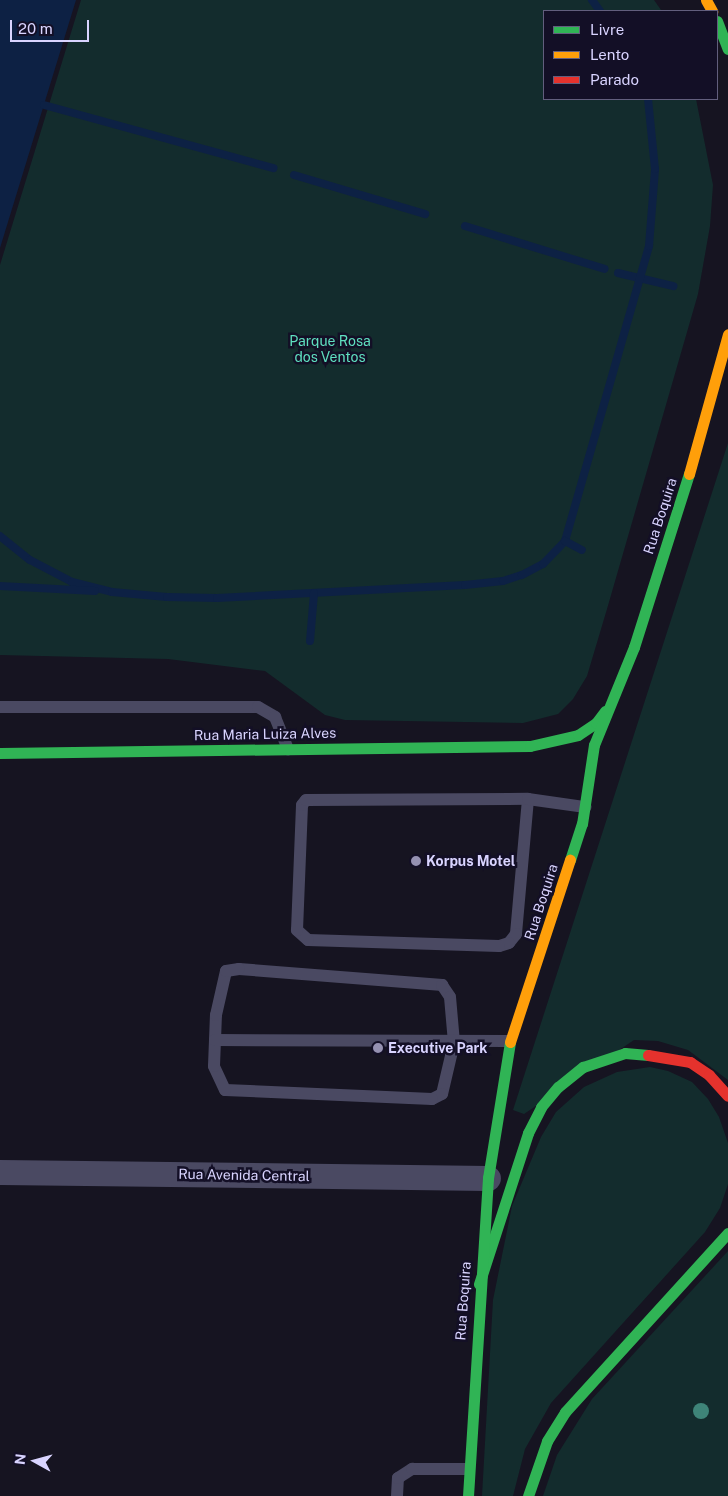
<!DOCTYPE html>
<style>
body{margin:0}
#map{position:relative;width:728px;height:1496px;overflow:hidden;background:#161421;font-family:"Public Sans",sans-serif}
div>[style]{position:absolute}
.green>*{inset:0;background:#132c2d}
.water>*{inset:0;background:#0d2144}
.stream>*{height:8px;margin:-4px;padding:0 4px;transform-origin:4px;border-radius:4px;background:#0d2144}
.lane>*{height:12px;margin:-6px;padding:0 6px;transform-origin:6px;border-radius:6px;background:#4a4962}
.street>*{height:25px;margin:-12.5px;padding:0 12.5px;transform-origin:12.5px;border-radius:12.5px;background:#4a4962}
.fast>*{height:11px;margin:-5.5px;padding:0 5.5px;transform-origin:5.5px;border-radius:5.5px;background:#30b455}
.slow>*{height:11px;margin:-5.5px;padding:0 5.5px;transform-origin:5.5px;border-radius:5.5px;background:#ff9f0a}
.jam>*{height:11px;margin:-5.5px;padding:0 5.5px;transform-origin:5.5px;border-radius:5.5px;background:#e5322d}
.trees>*{width:16px;height:16px;margin:-8px;border-radius:50%;background:#3e8478}
.dots>*{width:14px;height:14px;translate:-50% -50%;box-sizing:border-box;border:2px solid #130f26;border-radius:50%}
span{translate:-50% -50%;white-space:nowrap;text-align:center;line-height:1.15;-webkit-text-stroke:5px #130f26;paint-order:stroke}
.park-label{font-size:14px;color:#5fe0c0}
.street-label{font-size:14px;color:#d9d4ff}
.poi-label{font-size:14px;color:#d9d4ff;font-weight:700}
.left{translate:0 -50%;text-align:left}
.legend{position:absolute;left:543px;top:10px;width:175px;height:90px;box-sizing:border-box;background:#130f26;border:1px solid #625e7d;margin:0;padding:6px 9px;list-style:none;font-size:15px;color:#d9d4ff}
.legend li{display:flex;align-items:center;gap:10px;height:25px}
.legend b{width:25px;border:1px solid #625e7d}
.north{position:absolute;left:10px;top:1436px;width:50px;height:50px;-webkit-text-stroke:4px #130f26;paint-order:stroke;rotate:277deg;font-size:14px;font-weight:700;line-height:20px;text-align:center;color:#d9d4ff}
.north::after{content:'';display:block;margin:auto;width:18px;height:22px;background:#d9d4ff;clip-path:polygon(50% 0,100% 100%,50% 72%,0 100%)}
.scale{position:absolute;left:10px;top:20px;width:79px;height:22px;box-sizing:border-box;border:2px solid #d9d4ff;border-top:0;padding-left:6px;font-size:15px;line-height:18px;white-space:nowrap;color:#d9d4ff;-webkit-text-stroke:4px #130f26;paint-order:stroke}
</style>
<div id="map">
<div class="green">
<div style="clip-path:polygon(81px 0,654px 0,661px 10px,544px 11px,544px 99px,696px 99px,713px 185px,710px 226px,698px 294px,607px 609px,587px 676px,573px 699px,558px 714px,523px 723px,345px 720px,325px 715px,265px 671px,168px 659px,0 655px,0 265px)"></div>
<div style="clip-path:polygon(728px 443px,728px 1080px,688px 1050px,658px 1041px,634px 1040px,524px 1114px,513px 1110px)"></div>
<div style="clip-path:polygon(650px 1067px,668px 1071px,692px 1082px,708px 1099px,719px 1117px,728px 1143px,728px 1184px,720px 1208px,705px 1232px,551px 1403px,525px 1449px,513px 1496px,482px 1496px,493px 1300px,512px 1206px,541px 1137px,556px 1112px,584px 1087px,617px 1072px)"></div>
<div style="clip-path:polygon(728px 1251px,728px 1496px,543px 1496px,557px 1455px,592px 1399px)"></div>
</div>
<div class="water">
<div style="clip-path:polygon(0 0,76px 0,0 248px)"></div>
</div>
<div class="stream">
<div style="left:592px;top:0;width:14px;rotate:54deg"></div>
<div style="left:44px;top:105px;width:238px;rotate:15.4deg"></div>
<div style="left:294px;top:175px;width:137px;rotate:16.6deg"></div>
<div style="left:465px;top:226px;width:146px;rotate:17.1deg"></div>
<div style="left:618px;top:273px;width:57px;rotate:13.3deg"></div>
<div style="left:0;top:536px;width:38px;rotate:39deg"></div>
<div style="left:30px;top:560px;width:47px;rotate:27.6deg"></div>
<div style="left:72px;top:582px;width:41px;rotate:14deg"></div>
<div style="left:112px;top:592px;width:55px;rotate:5.2deg"></div>
<div style="left:167px;top:597px;width:50px;rotate:1.1deg"></div>
<div style="left:217px;top:598px;width:248px;rotate:-3deg"></div>
<div style="left:465px;top:585px;width:38px;rotate:-6deg"></div>
<div style="left:503px;top:581px;width:20px;rotate:-18deg"></div>
<div style="left:522px;top:575px;width:24px;rotate:-28deg"></div>
<div style="left:543px;top:564px;width:32px;rotate:-46deg"></div>
<div style="left:565px;top:541px;width:307px;rotate:-74.1deg"></div>
<div style="left:649px;top:246px;width:77px;rotate:-85.5deg"></div>
<div style="left:655px;top:169px;width:70px;rotate:-95.7deg"></div>
<div style="left:565px;top:541px;width:19px;rotate:28deg"></div>
<div style="left:0;top:586px;width:95px;rotate:3deg"></div>
<div style="left:310px;top:641px;width:48px;rotate:-85.2deg"></div>
</div>
<div class="lane">
<div style="left:0;top:707px;width:258px"></div>
<div style="left:258px;top:707px;width:20px;rotate:30deg"></div>
<div style="left:275px;top:717px;width:35px;rotate:68deg"></div>
<div style="left:528px;top:799px;width:136px;rotate:95.1deg"></div>
<div style="left:516px;top:934px;width:11px;rotate:128deg"></div>
<div style="left:509px;top:943px;width:10px;rotate:163deg"></div>
<div style="left:499px;top:946px;width:191px;rotate:-178.2deg"></div>
<div style="left:308px;top:940px;width:15px;rotate:-138deg"></div>
<div style="left:297px;top:930px;width:125px;rotate:-87.7deg"></div>
<div style="left:302px;top:805px;width:6px;rotate:-51deg"></div>
<div style="left:306px;top:800px;width:222px;rotate:-0.3deg"></div>
<div style="left:528px;top:799px;width:58px;rotate:8deg"></div>
<div style="left:239px;top:969px;width:204px;rotate:4.5deg"></div>
<div style="left:442px;top:985px;width:14px;rotate:56deg"></div>
<div style="left:450px;top:997px;width:46px;rotate:85deg"></div>
<div style="left:454px;top:1043px;width:52px;rotate:103.2deg"></div>
<div style="left:442px;top:1094px;width:11px;rotate:153deg"></div>
<div style="left:432px;top:1099px;width:207px;rotate:-177.5deg"></div>
<div style="left:225px;top:1090px;width:26px;rotate:-115deg"></div>
<div style="left:214px;top:1066px;width:51px;rotate:-87.8deg"></div>
<div style="left:216px;top:1015px;width:45px;rotate:-77.2deg"></div>
<div style="left:226px;top:971px;width:13px;rotate:-9deg"></div>
<div style="left:215px;top:1040px;width:295px;rotate:0.2deg"></div>
<div style="left:397px;top:1496px;width:18px;rotate:-87deg"></div>
<div style="left:398px;top:1478px;width:17px;rotate:-33deg"></div>
<div style="left:412px;top:1469px;width:57px"></div>
</div>
<div class="street">
<div style="left:0;top:1172px;width:488px;rotate:0.7deg"></div>
</div>
<div class="fast">
<div style="left:717px;top:21px;width:30px;rotate:69deg"></div>
<div style="left:0;top:753px;width:530px;rotate:-0.76deg"></div>
<div style="left:530px;top:746px;width:49px;rotate:-12.9deg"></div>
<div style="left:578px;top:735px;width:22px;rotate:-34deg"></div>
<div style="left:596px;top:723px;width:15px;rotate:-53deg"></div>
<div style="left:570px;top:860px;width:38px;rotate:-72deg"></div>
<div style="left:582px;top:824px;width:80px;rotate:-81.4deg"></div>
<div style="left:594px;top:745px;width:106px;rotate:-67.8deg"></div>
<div style="left:634px;top:647px;width:182px;rotate:-72.4deg"></div>
<div style="left:479px;top:1284px;width:159px;rotate:-72deg"></div>
<div style="left:528px;top:1133px;width:29px;rotate:-63deg"></div>
<div style="left:541px;top:1107px;width:26px;rotate:-50deg"></div>
<div style="left:558px;top:1087px;width:32px;rotate:-39deg"></div>
<div style="left:583px;top:1067px;width:44px;rotate:-18.4deg"></div>
<div style="left:625px;top:1053px;width:23px;rotate:5deg"></div>
<div style="left:468px;top:1496px;width:319px;rotate:-86.4deg"></div>
<div style="left:488px;top:1178px;width:138px;rotate:-80.8deg"></div>
<div style="left:528px;top:1496px;width:58px;rotate:-70.9deg"></div>
<div style="left:547px;top:1441px;width:34px;rotate:-58deg"></div>
<div style="left:565px;top:1412px;width:242px;rotate:-47.7deg"></div>
</div>
<div class="slow">
<div style="left:706px;top:0;width:13px;rotate:61deg"></div>
<div style="left:689px;top:474px;width:145px;rotate:-74.4deg"></div>
<div style="left:510px;top:1042px;width:192px;rotate:-71.8deg"></div>
</div>
<div class="jam">
<div style="left:648px;top:1055px;width:43px;rotate:9.5deg"></div>
<div style="left:690px;top:1062px;width:23px;rotate:34deg"></div>
<div style="left:709px;top:1075px;width:28px;rotate:48deg"></div>
</div>
<div class="trees">
<div style="left:701px;top:1411px"></div>
</div>
<div class="dots">
<div style="left:416px;top:861px;background:#9591b1"></div>
<div style="left:378px;top:1048px;background:#9591b1"></div>
</div>
<div class="park-label">
<span style="left:330px;top:349px">Parque Rosa<br>dos Ventos</span>
</div>
<div class="street-label">
<span style="left:660px;top:516px;rotate:-72deg">Rua Boquira</span>
<span style="left:265px;top:734px;rotate:-1deg">Rua Maria Luiza Alves</span>
<span style="left:541px;top:902px;rotate:-72deg">Rua Boquira</span>
<span style="left:244px;top:1175px;rotate:1deg">Rua Avenida Central</span>
<span style="left:463px;top:1301px;rotate:-86deg">Rua Boquira</span>
</div>
<div class="poi-label">
<span class="left" style="left:426px;top:861px">Korpus Motel</span>
<span class="left" style="left:388px;top:1048px">Executive Park</span>
</div>
<ul class="legend">
<li><b style="height:6px;background:#30b455"></b>Livre</li>
<li><b style="height:6px;background:#ff9f0a"></b>Lento</li>
<li><b style="height:6px;background:#e5322d"></b>Parado</li>
</ul>
<div class="north">N</div>
<div class="scale">20 m</div>
</div>
